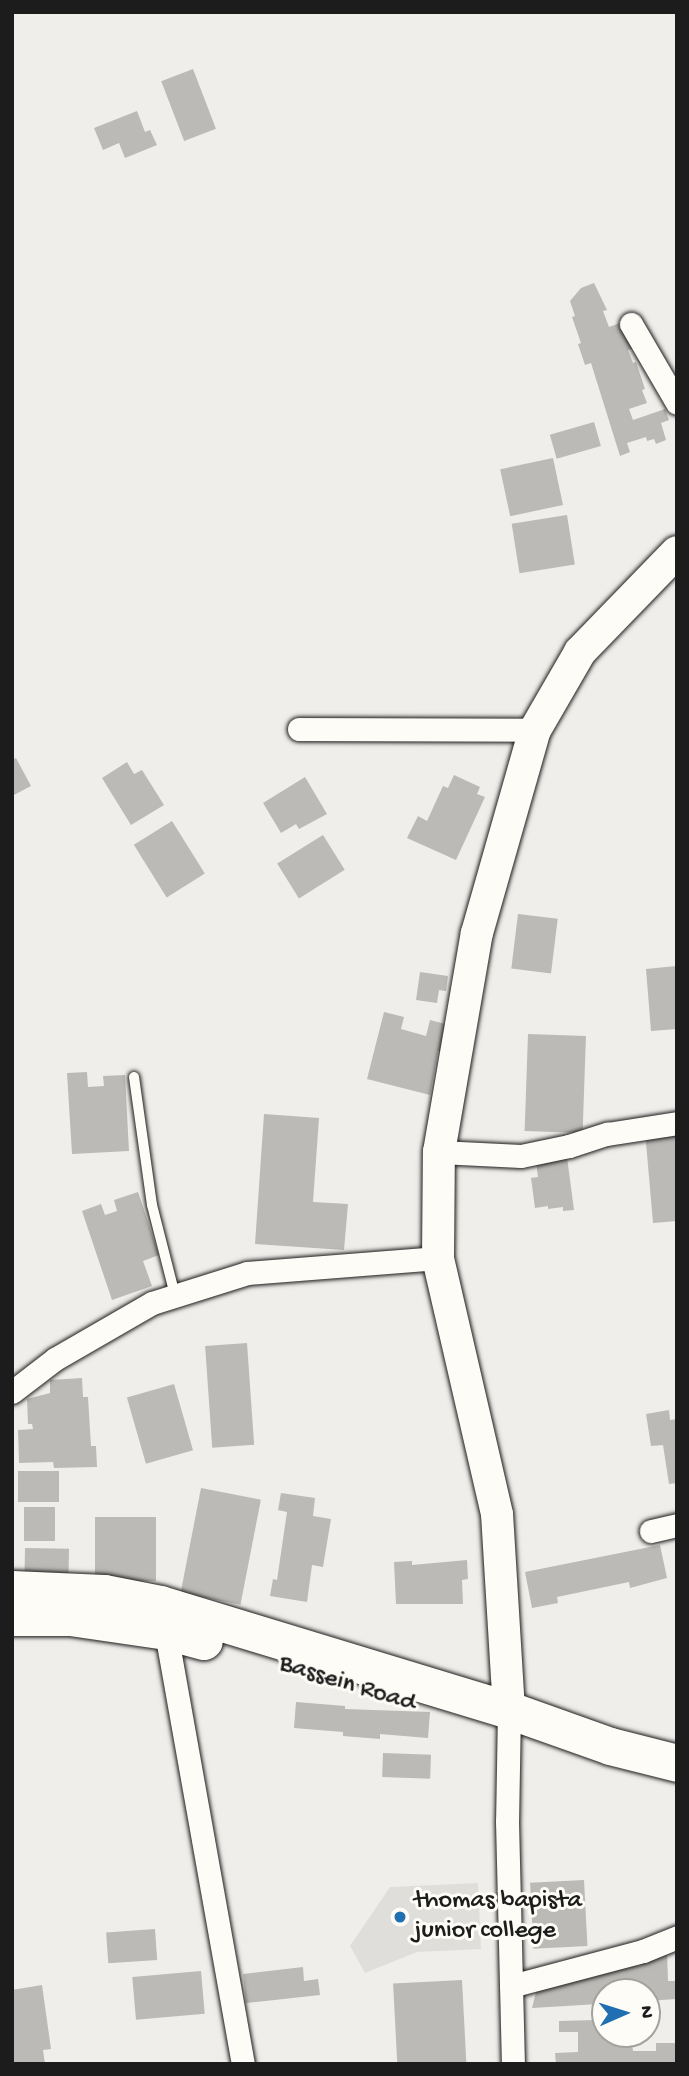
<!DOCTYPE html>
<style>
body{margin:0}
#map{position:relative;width:689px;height:2076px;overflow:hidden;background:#f0eeea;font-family:"Gochi Hand",sans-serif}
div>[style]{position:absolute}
.built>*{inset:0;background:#e0deda}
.building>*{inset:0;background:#bbbab6;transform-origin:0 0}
.roads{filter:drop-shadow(0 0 2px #1c1c1c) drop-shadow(0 0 2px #1c1c1c)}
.lane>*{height:10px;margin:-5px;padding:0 5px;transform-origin:5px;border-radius:5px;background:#fdfcf7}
.street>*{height:23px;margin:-11.5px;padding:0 11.5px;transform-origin:11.5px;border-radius:11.5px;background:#fdfcf7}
.secondary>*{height:32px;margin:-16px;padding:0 16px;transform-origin:16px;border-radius:16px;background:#fdfcf7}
.primary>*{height:37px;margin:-18.5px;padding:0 18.5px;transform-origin:18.5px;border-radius:18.5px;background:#fdfcf7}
.dots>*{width:19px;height:19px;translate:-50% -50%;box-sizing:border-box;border:4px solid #fdfcf7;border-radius:50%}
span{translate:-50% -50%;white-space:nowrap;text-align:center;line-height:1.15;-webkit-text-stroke:6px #fdfcf7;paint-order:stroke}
.street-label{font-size:26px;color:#1c1c1c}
.poi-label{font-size:26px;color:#1c1c1c}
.left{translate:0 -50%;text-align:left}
.frame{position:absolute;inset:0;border:14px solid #1c1c1c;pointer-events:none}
.north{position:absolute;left:591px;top:1978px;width:70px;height:70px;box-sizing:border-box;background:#fdfcf7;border:2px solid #a3a29f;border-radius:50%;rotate:87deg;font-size:19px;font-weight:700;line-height:28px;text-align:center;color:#1c1c1c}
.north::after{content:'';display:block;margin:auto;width:24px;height:32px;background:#1f6fb2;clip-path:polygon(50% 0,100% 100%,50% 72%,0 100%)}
</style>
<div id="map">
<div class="built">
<div style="clip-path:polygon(478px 1883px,481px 1949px,417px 1952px,365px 1973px,350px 1946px,390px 1887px)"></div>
</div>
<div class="building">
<div style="left:193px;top:69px;width:64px;height:34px;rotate:69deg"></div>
<div style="clip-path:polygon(137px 111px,145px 132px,150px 130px,157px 145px,125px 158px,119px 143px,103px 150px,94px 128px)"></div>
<div style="clip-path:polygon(594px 283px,607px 310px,603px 311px,609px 327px,623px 322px,632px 349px,628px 350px,633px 363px,636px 362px,645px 389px,642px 390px,647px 403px,629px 409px,633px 420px,665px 409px,669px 420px,661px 423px,666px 440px,656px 444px,654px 439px,647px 441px,646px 437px,627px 443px,630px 452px,620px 456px,591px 363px,585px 365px,578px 344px,581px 343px,572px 317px,575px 316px,570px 301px,581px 288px)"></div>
<div style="left:594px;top:422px;width:25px;height:46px;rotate:74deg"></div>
<div style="left:553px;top:458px;width:48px;height:54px;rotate:78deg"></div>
<div style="left:567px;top:515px;width:50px;height:56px;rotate:81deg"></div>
<div style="clip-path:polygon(16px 758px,31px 786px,12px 796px,12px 760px)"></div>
<div style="clip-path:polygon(127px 762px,134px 774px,142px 770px,164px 805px,131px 825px,102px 778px)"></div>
<div style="clip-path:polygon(454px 775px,480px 787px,477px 794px,485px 797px,456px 860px,407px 838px,418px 816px,427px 821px,443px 786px,448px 788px)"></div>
<div style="clip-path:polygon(305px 777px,327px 814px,299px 829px,296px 824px,281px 833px,263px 803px)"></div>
<div style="left:172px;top:821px;width:62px;height:45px;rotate:58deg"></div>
<div style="left:323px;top:835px;width:41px;height:54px;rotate:58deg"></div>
<div style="left:518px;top:914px;width:40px;height:55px;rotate:7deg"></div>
<div style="clip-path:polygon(676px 966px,677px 1029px,651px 1031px,646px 969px)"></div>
<div style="clip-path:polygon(420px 972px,448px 976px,446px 991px,439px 990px,437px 1003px,416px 1000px)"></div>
<div style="clip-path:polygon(384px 1012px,404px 1017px,401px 1029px,426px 1036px,430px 1020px,449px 1025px,442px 1052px,438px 1051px,430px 1095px,367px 1079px)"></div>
<div style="left:528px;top:1034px;width:58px;height:97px;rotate:2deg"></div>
<div style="clip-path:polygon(87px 1072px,88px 1087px,104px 1086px,103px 1076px,125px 1075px,129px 1151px,72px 1154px,67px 1073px)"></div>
<div style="clip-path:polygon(264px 1114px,319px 1118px,313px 1202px,348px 1204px,344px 1250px,255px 1244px)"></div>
<div style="clip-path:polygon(677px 1128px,677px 1221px,653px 1223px,645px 1131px)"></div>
<div style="clip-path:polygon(567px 1157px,574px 1210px,563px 1211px,563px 1207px,548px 1209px,548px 1206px,535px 1208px,531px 1178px,538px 1177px,536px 1161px)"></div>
<div style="clip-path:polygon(138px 1192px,159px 1255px,143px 1261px,152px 1286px,112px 1300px,82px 1211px,101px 1204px,105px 1215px,117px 1211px,114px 1200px)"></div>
<div style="left:247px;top:1343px;width:102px;height:42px;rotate:86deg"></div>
<div style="clip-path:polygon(82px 1378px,83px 1397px,88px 1397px,91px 1446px,96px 1446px,97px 1467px,54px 1468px,53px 1462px,19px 1463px,18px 1430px,33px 1429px,32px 1424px,28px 1424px,27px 1399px,50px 1393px,50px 1380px)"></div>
<div style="left:174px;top:1384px;width:69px;height:49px;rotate:74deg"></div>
<div style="clip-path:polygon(669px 1410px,670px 1420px,677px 1419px,677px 1483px,669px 1484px,663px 1445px,651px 1446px,646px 1414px)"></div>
<div style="left:59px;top:1471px;width:31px;height:41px;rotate:90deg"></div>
<div style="left:201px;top:1488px;width:61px;height:107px;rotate:11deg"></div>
<div style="clip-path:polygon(281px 1493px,315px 1498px,313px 1516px,331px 1519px,323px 1567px,312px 1565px,307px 1602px,270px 1596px,273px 1579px,277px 1580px,287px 1512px,278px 1510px)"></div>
<div style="left:24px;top:1507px;width:31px;height:34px"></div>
<div style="left:156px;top:1517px;width:64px;height:61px;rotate:90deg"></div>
<div style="clip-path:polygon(660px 1545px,667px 1578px,630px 1588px,629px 1582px,557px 1597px,558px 1603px,532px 1608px,525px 1572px)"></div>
<div style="left:25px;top:1548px;width:44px;height:31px;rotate:1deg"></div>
<div style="clip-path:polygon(467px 1560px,468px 1579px,462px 1580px,463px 1604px,396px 1604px,394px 1562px,412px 1561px,412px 1565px)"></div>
<div style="clip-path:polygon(296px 1702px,345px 1706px,345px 1709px,430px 1712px,428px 1738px,380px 1734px,380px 1739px,343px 1736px,343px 1732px,294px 1728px)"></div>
<div style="left:383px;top:1753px;width:48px;height:24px;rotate:2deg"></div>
<div style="left:584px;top:1880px;width:66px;height:54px;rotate:87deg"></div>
<div style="left:155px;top:1929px;width:31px;height:49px;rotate:86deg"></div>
<div style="clip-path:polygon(667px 1952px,668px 1981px,676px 1981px,677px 1999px,647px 2001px,647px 1992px,605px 1992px,605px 1996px,599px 1997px,599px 2004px,532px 2008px,537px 1988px,624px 1962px,638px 1966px)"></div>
<div style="clip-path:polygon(303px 1967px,304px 1981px,318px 1979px,320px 1995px,246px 2003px,243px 1974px)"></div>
<div style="left:201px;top:1971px;width:43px;height:69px;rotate:85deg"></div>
<div style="left:462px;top:1980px;width:84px;height:69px;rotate:87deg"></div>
<div style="clip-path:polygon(42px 1985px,51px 2049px,43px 2050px,45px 2064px,12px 2064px,12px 1990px)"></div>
<div style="clip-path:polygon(597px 2020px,598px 2028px,605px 2028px,605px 2034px,609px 2034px,609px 2044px,632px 2044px,633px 2051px,656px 2051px,656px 2043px,677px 2043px,677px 2064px,556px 2064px,555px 2053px,578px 2052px,578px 2032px,559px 2032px,559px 2021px)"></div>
</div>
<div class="roads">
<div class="lane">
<div style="left:134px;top:1077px;width:129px;rotate:82deg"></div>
<div style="left:152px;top:1205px;width:93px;rotate:75.7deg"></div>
</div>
<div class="street">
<div style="left:631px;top:324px;width:91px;rotate:59.8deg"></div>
<div style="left:299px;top:729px;width:236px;rotate:0.2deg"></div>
<div style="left:439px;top:1152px;width:82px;rotate:2.8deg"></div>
<div style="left:521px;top:1156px;width:49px;rotate:-11.8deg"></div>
<div style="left:569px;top:1146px;width:40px;rotate:-18deg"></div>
<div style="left:607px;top:1134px;width:71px;rotate:-8.9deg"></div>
<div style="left:12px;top:1392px;width:54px;rotate:-37.5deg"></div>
<div style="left:55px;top:1359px;width:112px;rotate:-30deg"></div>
<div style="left:152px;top:1303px;width:100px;rotate:-17.5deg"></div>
<div style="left:247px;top:1273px;width:192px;rotate:-4.5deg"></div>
<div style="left:651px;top:1531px;width:27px;rotate:-13deg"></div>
<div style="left:164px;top:1621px;width:450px;rotate:79.9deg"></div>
<div style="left:509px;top:1710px;width:111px;rotate:91deg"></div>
<div style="left:507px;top:1821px;width:243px;rotate:88.6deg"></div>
<div style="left:511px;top:1986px;width:137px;rotate:-14.9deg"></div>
<div style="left:643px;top:1951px;width:37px;rotate:-22deg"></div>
</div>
<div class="secondary">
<div style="left:509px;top:1710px;width:196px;rotate:-93.5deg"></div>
<div style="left:497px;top:1514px;width:263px;rotate:-103deg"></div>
<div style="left:438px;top:1258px;width:106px;rotate:-89.5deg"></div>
<div style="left:439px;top:1152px;width:222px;rotate:-80.2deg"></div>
<div style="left:477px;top:933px;width:211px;rotate:-74.1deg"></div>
<div style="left:535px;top:730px;width:90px;rotate:-60deg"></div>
<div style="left:580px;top:652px;width:139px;rotate:-45.9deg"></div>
</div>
<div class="primary">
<div style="left:12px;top:1589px;width:92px;rotate:2.5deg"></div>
<div style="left:104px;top:1593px;width:57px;rotate:11.1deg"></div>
<div style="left:160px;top:1604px;width:365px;rotate:16.9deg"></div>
<div style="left:509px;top:1710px;width:107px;rotate:19.6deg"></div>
<div style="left:610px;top:1746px;width:69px;rotate:14.2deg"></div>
<div style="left:12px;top:1617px;width:58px"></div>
<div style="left:70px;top:1617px;width:97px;rotate:8.3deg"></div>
<div style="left:166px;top:1631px;width:39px;rotate:15deg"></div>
</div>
</div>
<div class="dots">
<div style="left:400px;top:1917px;background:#1f6fb2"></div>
</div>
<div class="street-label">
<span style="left:347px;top:1685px;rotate:17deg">Bassein Road</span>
</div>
<div class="poi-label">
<span class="left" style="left:414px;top:1917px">thomas bapista<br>junior college</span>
</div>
<div class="frame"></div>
<div class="north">N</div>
</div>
